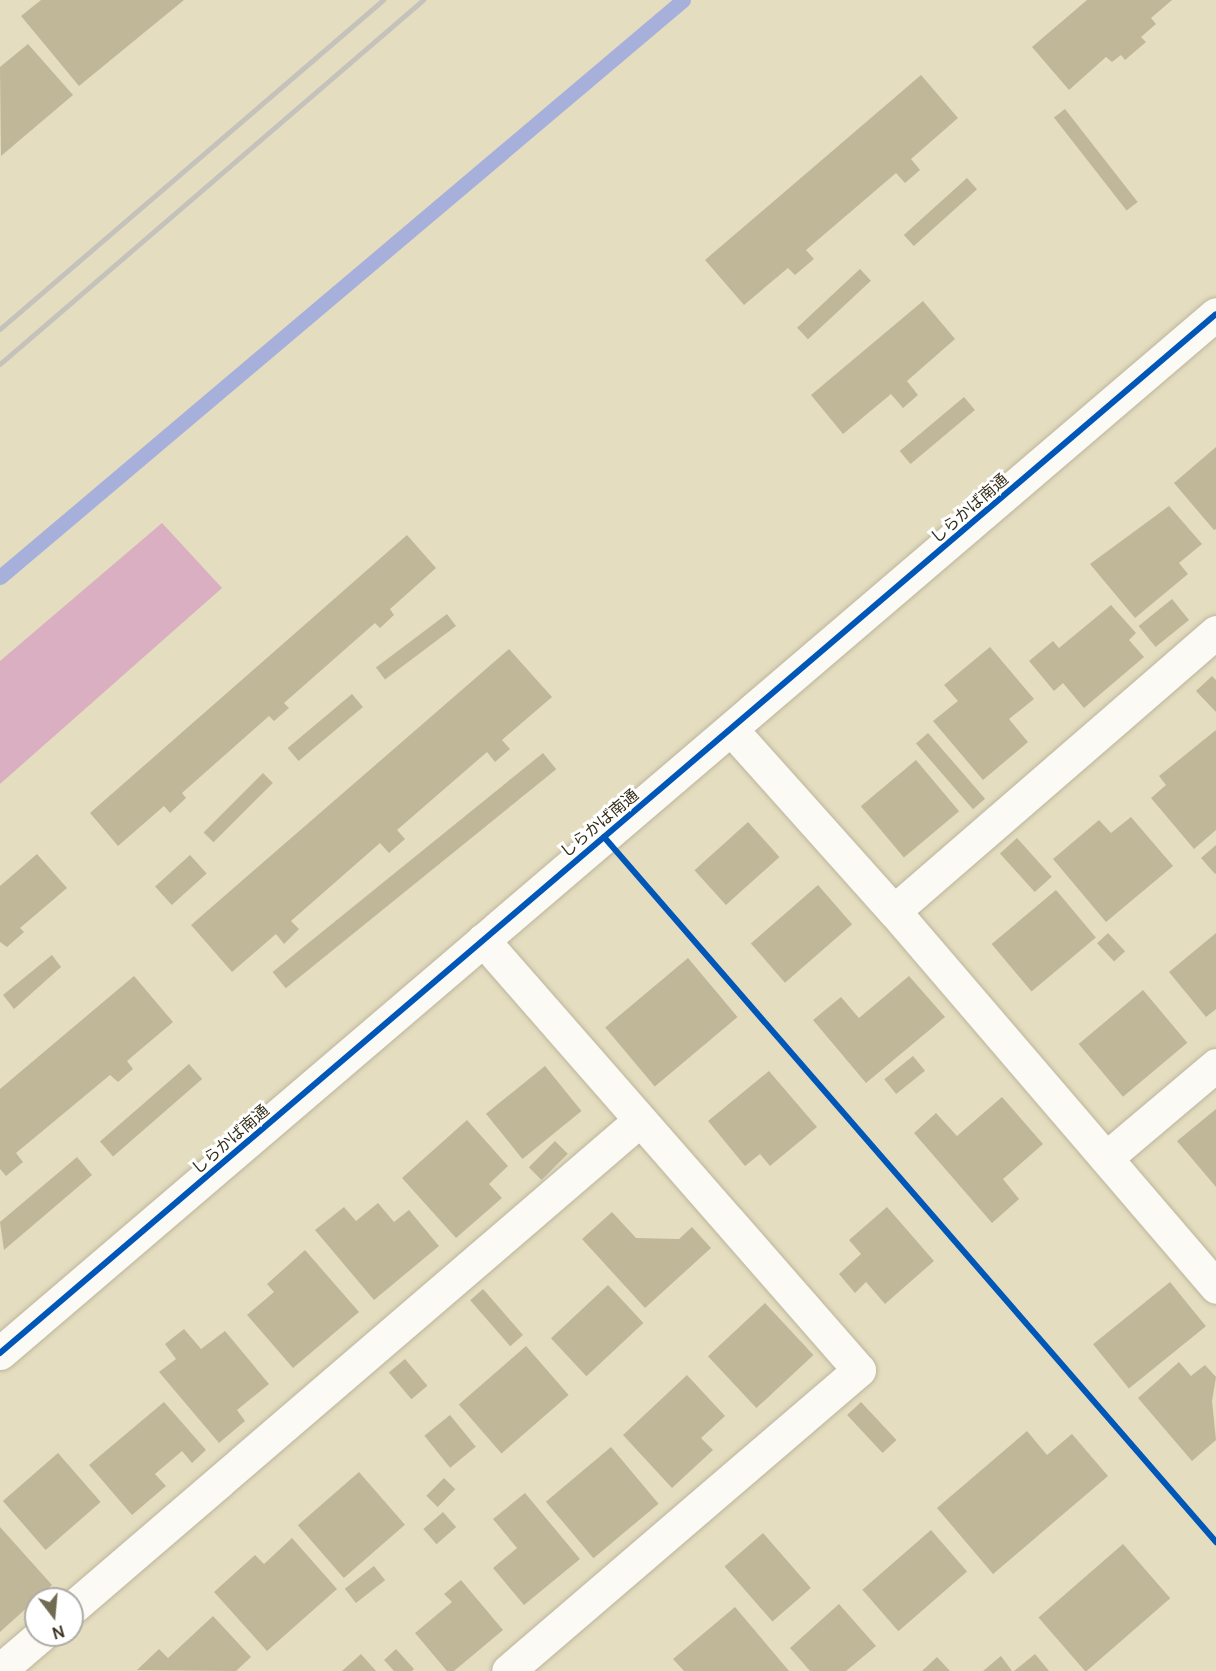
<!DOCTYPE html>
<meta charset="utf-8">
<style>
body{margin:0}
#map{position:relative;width:1216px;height:1671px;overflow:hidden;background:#e5ddbf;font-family:Manrope,"Noto Sans JP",sans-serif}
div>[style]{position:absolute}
.forest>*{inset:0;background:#d9afc1}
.stream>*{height:15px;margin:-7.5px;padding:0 7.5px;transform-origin:7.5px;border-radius:7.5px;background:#a7b0db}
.building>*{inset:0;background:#c0b799;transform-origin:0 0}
.roads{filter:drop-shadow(0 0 2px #bcb59e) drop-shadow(0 0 2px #bcb59e)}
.street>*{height:33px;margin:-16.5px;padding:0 16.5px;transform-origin:16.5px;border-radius:16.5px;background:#fbfaf5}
.secondary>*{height:33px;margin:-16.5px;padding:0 16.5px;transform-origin:16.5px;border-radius:16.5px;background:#fbfaf5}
.rail>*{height:4.5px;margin:-2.25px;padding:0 2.25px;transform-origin:2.25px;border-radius:2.25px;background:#c4c2ba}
.cycleway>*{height:6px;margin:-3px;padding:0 3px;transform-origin:3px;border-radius:3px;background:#0057b8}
span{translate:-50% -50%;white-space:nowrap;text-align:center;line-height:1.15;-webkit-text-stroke:6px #fff;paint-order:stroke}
.street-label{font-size:16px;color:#332d18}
.north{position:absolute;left:24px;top:1587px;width:60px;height:60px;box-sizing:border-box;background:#fff;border:2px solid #adaba3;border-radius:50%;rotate:164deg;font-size:16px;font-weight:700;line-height:24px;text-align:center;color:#332d18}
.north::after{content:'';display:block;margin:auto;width:21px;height:27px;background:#716b52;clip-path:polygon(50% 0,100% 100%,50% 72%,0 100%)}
</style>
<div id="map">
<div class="forest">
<div style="clip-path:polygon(162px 523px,222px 588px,0 784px,0 661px)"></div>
</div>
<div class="stream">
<div style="left:0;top:577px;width:894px;rotate:-40.19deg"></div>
</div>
<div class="building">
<div style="clip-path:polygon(41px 0,184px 0,79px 86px,21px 16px)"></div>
<div style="clip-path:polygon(1087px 0,1172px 0,1151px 18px,1156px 24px,1141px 37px,1146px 42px,1125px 60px,1121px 55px,1112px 62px,1106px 57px,1069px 90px,1032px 47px)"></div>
<div style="clip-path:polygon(28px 44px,73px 95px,1px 156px,0 67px)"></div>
<div style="clip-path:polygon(921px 75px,958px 118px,911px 159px,920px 170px,905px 183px,896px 173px,806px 250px,814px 259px,795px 275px,788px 268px,744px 305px,705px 260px)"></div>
<div style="left:1065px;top:109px;width:118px;height:14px;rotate:52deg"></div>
<div style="left:967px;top:178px;width:15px;height:85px;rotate:48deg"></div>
<div style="left:860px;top:269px;width:16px;height:86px;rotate:47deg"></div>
<div style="clip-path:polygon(923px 301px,955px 339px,907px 381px,918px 395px,903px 408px,891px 394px,843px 434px,811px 395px)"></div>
<div style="left:964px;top:397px;width:17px;height:84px;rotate:50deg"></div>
<div style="clip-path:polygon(1216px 447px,1216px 529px,1214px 530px,1174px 483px)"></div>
<div style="clip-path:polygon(1169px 506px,1202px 544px,1179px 563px,1188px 574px,1135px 618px,1090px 564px)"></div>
<div style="clip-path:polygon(407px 535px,436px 568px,390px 609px,394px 615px,380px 628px,375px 623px,284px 703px,289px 708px,274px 721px,269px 716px,182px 793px,186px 798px,170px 813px,164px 806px,118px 846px,90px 813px)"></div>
<div style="left:1172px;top:599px;width:27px;height:43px;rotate:51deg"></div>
<div style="clip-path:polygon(1111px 605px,1136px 633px,1129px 640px,1144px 657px,1084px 708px,1063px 683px,1054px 691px,1029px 661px,1053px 641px,1059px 648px)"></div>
<div style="left:447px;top:614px;width:15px;height:89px;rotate:53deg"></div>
<div style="clip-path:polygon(990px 647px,1034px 699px,1009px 719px,1028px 742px,983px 780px,933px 721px,958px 701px,944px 685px)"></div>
<div style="clip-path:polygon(509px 649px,552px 697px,502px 740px,510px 749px,495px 762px,487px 752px,397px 830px,405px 839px,389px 853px,380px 843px,291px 921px,299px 929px,284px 944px,276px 934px,232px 972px,191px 925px)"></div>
<div style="clip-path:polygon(1212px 676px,1216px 680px,1216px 712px,1196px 691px)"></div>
<div style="left:352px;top:694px;width:17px;height:84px;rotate:50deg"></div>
<div style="clip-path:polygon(1216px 730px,1216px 830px,1194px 849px,1151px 798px,1166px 785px,1159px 776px)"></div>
<div style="left:928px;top:733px;width:87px;height:16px;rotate:49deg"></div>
<div style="left:543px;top:753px;width:21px;height:348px;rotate:51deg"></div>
<div style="left:916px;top:760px;width:67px;height:72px;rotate:50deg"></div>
<div style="left:263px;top:773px;width:14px;height:84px;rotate:45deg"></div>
<div style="clip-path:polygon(1131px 817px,1173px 866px,1106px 922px,1053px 859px,1099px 820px,1111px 833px)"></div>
<div style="left:748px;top:822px;width:47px;height:72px;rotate:48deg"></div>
<div style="left:1017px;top:838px;width:52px;height:23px;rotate:48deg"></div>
<div style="clip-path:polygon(1216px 845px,1216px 873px,1215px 874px,1201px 858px)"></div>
<div style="clip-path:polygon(37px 854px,67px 888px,20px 928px,24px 932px,7px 947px,0 942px,0 886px)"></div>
<div style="left:190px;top:855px;width:25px;height:47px;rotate:48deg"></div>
<div style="left:818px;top:885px;width:52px;height:89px;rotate:49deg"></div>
<div style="left:1056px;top:890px;width:62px;height:84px;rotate:50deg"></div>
<div style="left:1108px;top:933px;width:25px;height:15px;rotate:47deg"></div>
<div style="clip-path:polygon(1216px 933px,1216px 1009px,1206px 1017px,1169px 972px)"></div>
<div style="clip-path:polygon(52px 955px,61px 967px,14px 1009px,3px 995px)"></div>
<div style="left:688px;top:958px;width:77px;height:108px;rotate:50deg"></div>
<div style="clip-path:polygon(134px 976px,173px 1022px,127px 1061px,133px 1069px,118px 1082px,110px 1075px,16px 1153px,23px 1162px,6px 1176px,0 1169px,0 1089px)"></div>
<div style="clip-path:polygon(909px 976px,945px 1017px,866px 1083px,813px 1020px,841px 997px,859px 1018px)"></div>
<div style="left:1143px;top:990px;width:69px;height:84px;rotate:50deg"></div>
<div style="left:913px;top:1056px;width:19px;height:37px;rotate:51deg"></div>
<div style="left:189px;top:1064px;width:20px;height:118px;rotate:49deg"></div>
<div style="left:545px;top:1066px;width:58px;height:76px;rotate:51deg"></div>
<div style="clip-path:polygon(769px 1071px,817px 1127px,770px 1166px,760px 1154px,745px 1166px,708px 1121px)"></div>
<div style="clip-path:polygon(1002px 1097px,1043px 1144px,1003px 1179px,1019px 1199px,992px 1223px,914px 1133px,936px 1113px,957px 1136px)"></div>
<div style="clip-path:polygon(1216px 1109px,1216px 1187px,1177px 1141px)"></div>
<div style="clip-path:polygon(467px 1120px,508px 1166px,489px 1184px,502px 1198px,456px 1238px,402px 1178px)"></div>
<div style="left:555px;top:1141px;width:18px;height:37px;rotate:45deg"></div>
<div style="clip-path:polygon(77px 1157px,92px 1175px,4px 1250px,0 1222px)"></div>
<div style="clip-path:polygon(378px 1203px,394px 1222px,409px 1210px,439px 1246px,374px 1300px,315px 1230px,344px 1207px,356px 1221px)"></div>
<div style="clip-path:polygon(887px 1207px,934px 1261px,885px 1304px,866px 1282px,855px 1293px,839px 1274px,861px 1254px,849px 1240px)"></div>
<div style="clip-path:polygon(612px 1212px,636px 1238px,679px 1239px,692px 1227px,711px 1248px,645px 1308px,582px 1239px)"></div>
<div style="clip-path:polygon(305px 1250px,359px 1312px,293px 1368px,247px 1315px,274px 1292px,267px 1284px)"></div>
<div style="left:1170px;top:1282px;width:57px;height:99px;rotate:51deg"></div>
<div style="left:608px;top:1285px;width:52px;height:78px;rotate:47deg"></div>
<div style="left:483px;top:1289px;width:61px;height:17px;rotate:49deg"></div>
<div style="left:765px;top:1303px;width:71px;height:78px;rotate:47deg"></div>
<div style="clip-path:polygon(184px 1329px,201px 1349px,225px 1331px,269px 1384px,237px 1410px,245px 1421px,219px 1443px,159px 1372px,176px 1359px,165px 1344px)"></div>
<div style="left:526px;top:1346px;width:65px;height:89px;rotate:49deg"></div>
<div style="left:405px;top:1359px;width:35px;height:21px;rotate:50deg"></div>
<div style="clip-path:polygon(1179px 1362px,1191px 1376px,1205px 1365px,1216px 1377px,1212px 1401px,1216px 1440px,1192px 1461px,1138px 1398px)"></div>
<div style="clip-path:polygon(687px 1375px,725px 1416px,701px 1438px,713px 1450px,672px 1488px,623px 1435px)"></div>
<div style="clip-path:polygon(164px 1402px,206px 1450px,192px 1463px,182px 1451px,155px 1474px,166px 1486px,132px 1515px,89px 1465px)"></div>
<div style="left:861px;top:1402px;width:52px;height:19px;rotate:47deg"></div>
<div style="left:450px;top:1415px;width:41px;height:33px;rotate:51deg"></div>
<div style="clip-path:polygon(1027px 1431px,1047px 1455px,1072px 1434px,1108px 1476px,993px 1574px,937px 1508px)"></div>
<div style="left:611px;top:1447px;width:74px;height:85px;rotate:50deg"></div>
<div style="left:58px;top:1453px;width:65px;height:73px;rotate:49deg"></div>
<div style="left:359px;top:1472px;width:70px;height:81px;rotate:49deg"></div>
<div style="left:444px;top:1478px;width:16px;height:25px;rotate:45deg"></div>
<div style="clip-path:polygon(525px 1493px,580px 1559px,524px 1605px,493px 1568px,517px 1548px,493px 1519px)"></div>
<div style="left:443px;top:1512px;width:20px;height:26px;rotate:49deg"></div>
<div style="clip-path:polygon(0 1527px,52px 1585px,0 1632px)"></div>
<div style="left:931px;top:1530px;width:55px;height:91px;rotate:49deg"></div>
<div style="left:763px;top:1533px;width:73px;height:51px;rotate:49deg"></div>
<div style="clip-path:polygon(292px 1538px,337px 1589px,267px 1651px,214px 1592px,255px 1555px,264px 1564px)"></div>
<div style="left:1123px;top:1544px;width:72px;height:112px;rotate:49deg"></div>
<div style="left:374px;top:1566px;width:18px;height:37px;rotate:52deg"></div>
<div style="clip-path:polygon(461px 1580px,503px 1630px,454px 1671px,447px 1671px,415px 1633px,452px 1602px,444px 1594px)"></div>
<div style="clip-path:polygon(839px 1604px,876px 1646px,846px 1671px,810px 1671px,790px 1648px)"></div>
<div style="clip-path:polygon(735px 1607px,789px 1671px,684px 1671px,673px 1659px)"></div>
<div style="clip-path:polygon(213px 1616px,251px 1657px,236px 1671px,137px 1670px,159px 1649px,168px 1658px)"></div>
<div style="clip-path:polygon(396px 1649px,414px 1669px,412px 1671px,394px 1671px,384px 1660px)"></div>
<div style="clip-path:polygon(361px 1654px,376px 1671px,342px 1671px)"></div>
<div style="clip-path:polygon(1035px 1654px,1049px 1671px,1014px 1671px)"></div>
<div style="clip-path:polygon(1001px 1656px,1012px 1671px,983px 1671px)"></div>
<div style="clip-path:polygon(937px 1657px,950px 1671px,922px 1671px)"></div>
</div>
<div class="roads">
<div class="street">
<div style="left:731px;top:729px;width:244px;rotate:48.2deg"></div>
<div style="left:894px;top:911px;width:495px;rotate:49.4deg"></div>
<div style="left:894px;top:911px;width:426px;rotate:-40.9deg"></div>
<div style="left:483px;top:940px;width:571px;rotate:48.83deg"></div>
<div style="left:859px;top:1370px;width:462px;rotate:139.4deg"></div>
<div style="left:1106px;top:1158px;width:144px;rotate:-40.2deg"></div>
<div style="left:72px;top:1608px;width:747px;rotate:-40.66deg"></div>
<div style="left:0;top:1670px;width:54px;rotate:-40.5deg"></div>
</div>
<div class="secondary">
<div style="left:0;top:1353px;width:1599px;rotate:-40.51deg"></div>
</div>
</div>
<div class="rail">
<div style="left:0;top:329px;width:505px;rotate:-40.66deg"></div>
<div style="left:0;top:364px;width:558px;rotate:-40.71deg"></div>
</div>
<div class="cycleway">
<div style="left:604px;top:837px;width:934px;rotate:49.04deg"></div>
<div style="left:0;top:1353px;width:1599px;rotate:-40.51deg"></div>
</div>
<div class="street-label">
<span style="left:969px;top:508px;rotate:-41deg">しらかば南通</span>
<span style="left:599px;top:823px;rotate:-40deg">しらかば南通</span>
<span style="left:230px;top:1139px;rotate:-41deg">しらかば南通</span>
</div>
<div class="north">N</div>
</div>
